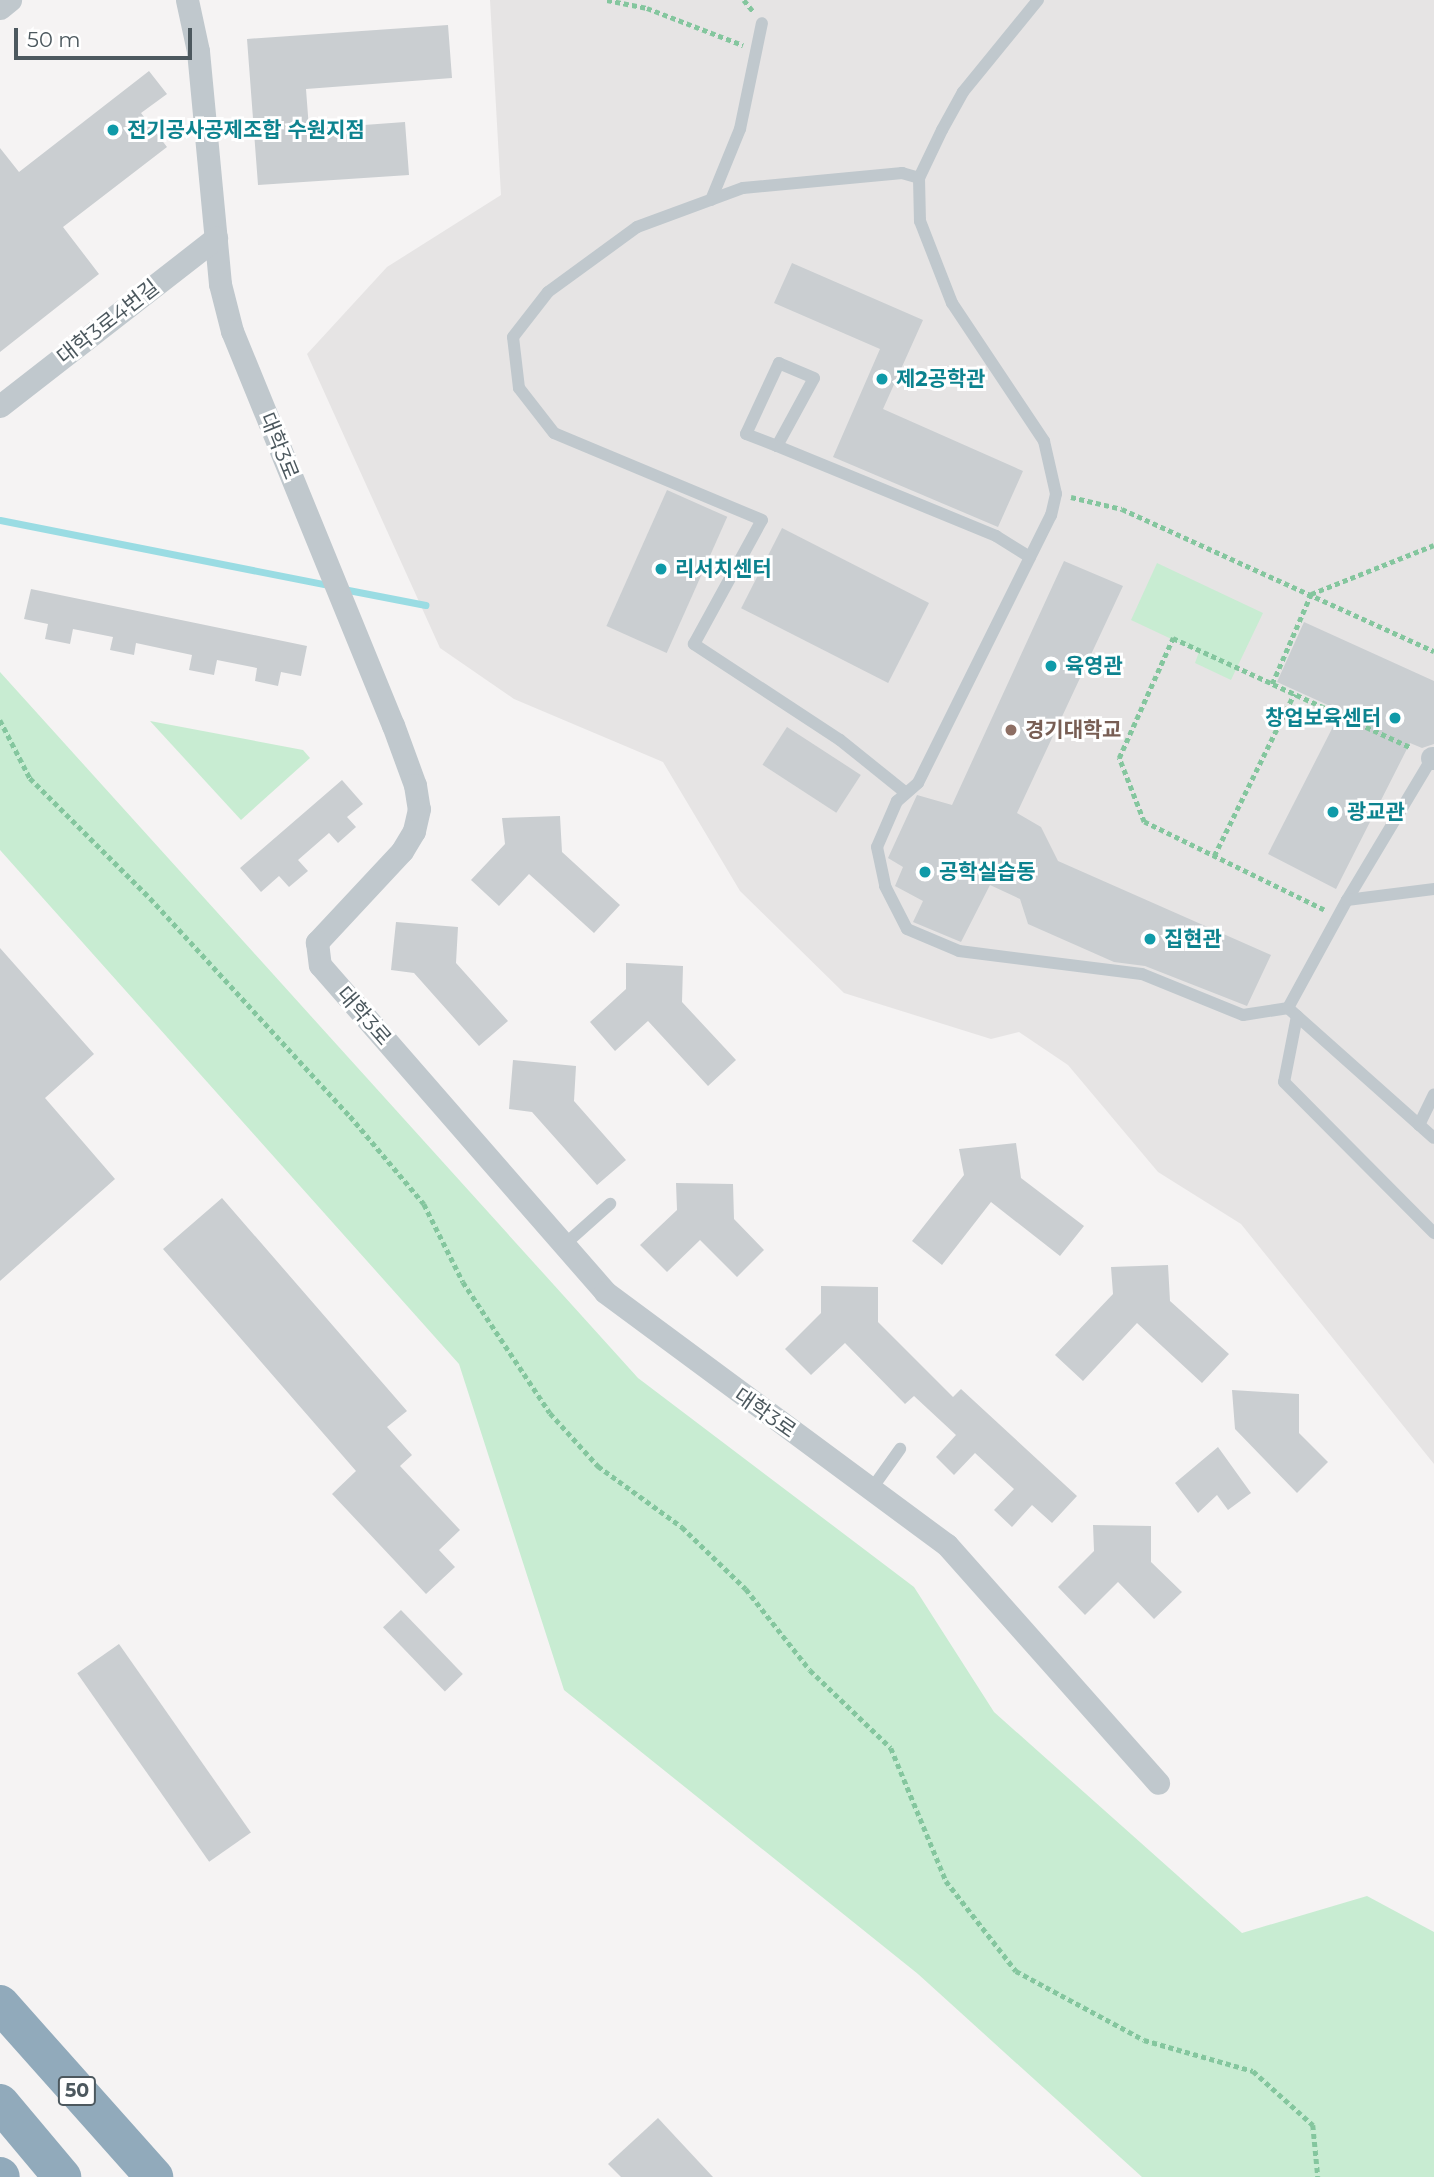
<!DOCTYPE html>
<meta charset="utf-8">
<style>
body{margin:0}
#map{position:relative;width:1434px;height:2177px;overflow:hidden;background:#f5f3f3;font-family:Montserrat,"Noto Sans KR",sans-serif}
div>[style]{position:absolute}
.education>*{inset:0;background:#e6e4e4}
.green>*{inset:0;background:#c8ecd2}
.stream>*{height:7px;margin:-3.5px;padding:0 3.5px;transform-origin:3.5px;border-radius:3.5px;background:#9adce3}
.building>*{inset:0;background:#caced1;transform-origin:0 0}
.path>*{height:4.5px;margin-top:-2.25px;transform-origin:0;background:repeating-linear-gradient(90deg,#84c69e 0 5px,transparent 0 8.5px)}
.lane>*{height:12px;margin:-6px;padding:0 6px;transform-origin:6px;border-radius:6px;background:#c0c8cd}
.street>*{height:23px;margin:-11.5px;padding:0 11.5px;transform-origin:11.5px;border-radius:11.5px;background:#c0c8cd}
.highway>*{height:38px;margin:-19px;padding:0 19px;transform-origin:19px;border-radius:19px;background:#91aabb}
.dots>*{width:19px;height:19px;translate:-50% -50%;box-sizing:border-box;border:4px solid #fff;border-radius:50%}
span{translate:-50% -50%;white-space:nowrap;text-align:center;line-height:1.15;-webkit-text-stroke:6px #fff;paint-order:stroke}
.shield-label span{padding:2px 5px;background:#fff;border:2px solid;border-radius:5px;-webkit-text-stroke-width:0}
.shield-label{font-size:19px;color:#4c585e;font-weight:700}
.culture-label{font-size:21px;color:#0d838f;font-weight:700}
.left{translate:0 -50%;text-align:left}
.right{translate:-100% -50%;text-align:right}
.street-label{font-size:21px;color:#4c585e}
.education-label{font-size:21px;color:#785e54;font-weight:700}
.scale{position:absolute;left:14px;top:28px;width:178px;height:32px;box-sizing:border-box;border:4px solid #4c585e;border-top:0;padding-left:9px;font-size:21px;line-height:24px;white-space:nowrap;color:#4c585e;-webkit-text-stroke:5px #fff;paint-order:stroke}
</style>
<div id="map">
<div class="education">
<div style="clip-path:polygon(490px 0,1434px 0,1434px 1464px,1241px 1224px,1158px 1172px,1068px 1065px,1019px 1032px,991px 1039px,844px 993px,740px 891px,663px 762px,514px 699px,440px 648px,307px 354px,387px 267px,501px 195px)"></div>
</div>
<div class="green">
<div style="clip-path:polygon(1157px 563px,1263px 613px,1231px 680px,1195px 663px,1199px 652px,1131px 620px)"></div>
<div style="clip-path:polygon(0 672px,638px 1378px,914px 1587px,994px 1712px,1242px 1933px,1367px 1896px,1434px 1932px,1434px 2177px,1142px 2177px,918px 1974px,564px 1690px,459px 1364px,0 850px)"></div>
<div style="clip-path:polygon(150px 721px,303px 750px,310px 758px,241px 820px)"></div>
</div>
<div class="stream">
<div style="left:0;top:520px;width:338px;rotate:11.2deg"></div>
<div style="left:343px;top:589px;width:84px;rotate:11deg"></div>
</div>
<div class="building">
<div style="clip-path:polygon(448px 25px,452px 78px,306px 89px,309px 129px,405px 122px,409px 175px,258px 185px,247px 39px)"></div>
<div style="clip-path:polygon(149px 71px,167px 94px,141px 113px,167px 147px,63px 227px,99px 274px,0 352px,0 148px,19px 172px)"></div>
<div style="clip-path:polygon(792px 263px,923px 320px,883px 409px,1023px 471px,998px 527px,833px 457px,880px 349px,774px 303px)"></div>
<div style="left:667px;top:490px;width:66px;height:149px;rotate:24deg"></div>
<div style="left:782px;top:528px;width:165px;height:90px;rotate:27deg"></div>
<div style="clip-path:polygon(1064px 561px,1123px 586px,1017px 813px,1041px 827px,1058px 861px,1271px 955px,1247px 1006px,1145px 966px,1114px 962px,1028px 924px,1020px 899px,990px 885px,961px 942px,913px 922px,923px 901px,895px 886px,903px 867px,888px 858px,917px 795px,952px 805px)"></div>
<div style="clip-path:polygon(31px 589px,307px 646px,301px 676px,281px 672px,278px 686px,255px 681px,257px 668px,217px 660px,214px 675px,189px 670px,192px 655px,136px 643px,134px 655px,110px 650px,113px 637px,73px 629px,70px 644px,45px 639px,48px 624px,24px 619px)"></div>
<div style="clip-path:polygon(1304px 622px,1434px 681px,1434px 744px,1422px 748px,1410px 743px,1336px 889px,1268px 854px,1341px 711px,1277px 682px)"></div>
<div style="left:787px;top:727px;width:88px;height:45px;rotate:33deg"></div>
<div style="clip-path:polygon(342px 780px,363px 804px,347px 817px,356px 827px,338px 843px,329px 833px,298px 860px,308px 871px,289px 887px,279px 876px,261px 892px,240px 868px)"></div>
<div style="clip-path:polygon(560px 816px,562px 852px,620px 905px,594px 933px,529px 874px,499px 906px,471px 880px,505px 844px,502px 818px)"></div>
<div style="clip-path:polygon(396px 922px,458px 927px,456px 963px,508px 1021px,479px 1046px,414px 973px,391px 970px)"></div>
<div style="clip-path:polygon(0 948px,94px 1054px,45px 1098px,115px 1179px,0 1281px)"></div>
<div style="clip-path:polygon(626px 963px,683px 966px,682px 1002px,736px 1060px,708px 1086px,648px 1021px,615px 1051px,590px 1022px,626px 989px)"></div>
<div style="clip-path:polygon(513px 1060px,576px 1066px,574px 1101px,626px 1160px,597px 1185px,532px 1112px,509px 1109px)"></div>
<div style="clip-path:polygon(1016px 1143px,1021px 1178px,1084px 1226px,1060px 1256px,991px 1202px,942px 1265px,912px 1241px,964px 1175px,959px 1149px)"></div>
<div style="clip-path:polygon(676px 1183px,733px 1184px,734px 1219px,764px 1250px,737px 1277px,700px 1240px,667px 1272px,640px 1245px,677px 1210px)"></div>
<div style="clip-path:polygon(222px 1198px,407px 1411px,387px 1427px,412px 1455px,400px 1466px,460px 1530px,439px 1550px,455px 1567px,426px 1594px,332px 1494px,356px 1471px,163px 1249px)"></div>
<div style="clip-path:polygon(1168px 1265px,1170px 1301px,1229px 1354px,1202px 1383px,1137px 1323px,1083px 1381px,1055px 1355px,1113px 1294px,1111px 1267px)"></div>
<div style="clip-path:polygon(821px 1286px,878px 1287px,878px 1322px,953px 1397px,961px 1389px,1077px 1496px,1052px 1523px,1032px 1505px,1012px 1527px,994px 1510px,1014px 1489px,975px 1453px,954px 1475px,936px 1457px,956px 1435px,914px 1396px,905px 1404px,845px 1343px,811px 1375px,785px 1349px,821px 1313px)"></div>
<div style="clip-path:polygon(1232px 1390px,1299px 1394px,1299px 1433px,1328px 1462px,1297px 1493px,1235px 1429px)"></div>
<div style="clip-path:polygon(1218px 1447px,1251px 1493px,1228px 1510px,1217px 1495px,1198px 1513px,1175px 1483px)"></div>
<div style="clip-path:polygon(1093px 1525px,1151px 1526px,1151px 1562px,1182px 1592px,1154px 1619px,1118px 1582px,1085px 1615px,1058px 1587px,1094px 1551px)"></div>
<div style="left:401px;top:1610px;width:89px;height:25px;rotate:46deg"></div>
<div style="left:119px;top:1644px;width:230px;height:51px;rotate:55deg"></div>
<div style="clip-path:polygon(658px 2118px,713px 2177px,621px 2177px,608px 2164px)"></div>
</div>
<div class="path">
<div style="left:607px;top:0;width:41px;rotate:11.3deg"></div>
<div style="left:647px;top:8px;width:103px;rotate:21.1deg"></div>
<div style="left:744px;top:0;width:14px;rotate:51deg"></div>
<div style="left:1071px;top:497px;width:52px;rotate:13.2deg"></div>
<div style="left:1122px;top:509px;width:343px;rotate:24.5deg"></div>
<div style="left:1272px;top:684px;width:98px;rotate:-66.6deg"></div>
<div style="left:1311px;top:594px;width:132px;rotate:-21.7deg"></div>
<div style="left:0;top:720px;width:65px;rotate:62.7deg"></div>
<div style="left:30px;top:778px;width:170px;rotate:45deg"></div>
<div style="left:150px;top:898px;width:296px;rotate:47.5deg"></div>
<div style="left:350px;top:1116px;width:115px;rotate:49.9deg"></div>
<div style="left:424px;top:1204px;width:87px;rotate:63.4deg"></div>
<div style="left:463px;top:1282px;width:157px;rotate:56.4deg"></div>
<div style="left:550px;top:1413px;width:72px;rotate:47.8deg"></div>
<div style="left:598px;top:1466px;width:104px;rotate:36deg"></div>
<div style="left:682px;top:1527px;width:89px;rotate:44.1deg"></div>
<div style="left:746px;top:1589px;width:103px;rotate:51.7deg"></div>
<div style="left:810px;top:1670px;width:112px;rotate:43.9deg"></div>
<div style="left:891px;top:1748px;width:144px;rotate:67.5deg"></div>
<div style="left:946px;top:1881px;width:114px;rotate:52.1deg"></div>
<div style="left:1016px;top:1971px;width:145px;rotate:28.3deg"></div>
<div style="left:1144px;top:2040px;width:113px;rotate:15.9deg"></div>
<div style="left:1253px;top:2071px;width:81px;rotate:42deg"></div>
<div style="left:1313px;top:2125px;width:52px;rotate:84.5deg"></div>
<div style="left:1214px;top:856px;width:181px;rotate:-63.7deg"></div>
<div style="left:1324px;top:910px;width:200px;rotate:-153.9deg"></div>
<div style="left:1144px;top:822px;width:69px;rotate:-111.3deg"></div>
<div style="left:1119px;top:758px;width:132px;rotate:-65.8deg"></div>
<div style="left:1173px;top:638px;width:263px;rotate:24.7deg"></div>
</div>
<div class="lane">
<div style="left:1038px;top:0;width:119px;rotate:129.2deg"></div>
<div style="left:963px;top:92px;width:43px;rotate:118.9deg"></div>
<div style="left:942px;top:130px;width:53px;rotate:115.6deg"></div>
<div style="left:919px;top:178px;width:43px;rotate:88.7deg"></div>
<div style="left:920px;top:221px;width:88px;rotate:68.7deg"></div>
<div style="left:952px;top:303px;width:166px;rotate:56.3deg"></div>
<div style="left:1044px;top:441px;width:54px;rotate:77.2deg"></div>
<div style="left:1056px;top:494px;width:22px;rotate:103deg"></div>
<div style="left:1051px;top:515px;width:299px;rotate:116.4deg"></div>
<div style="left:918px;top:783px;width:28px;rotate:139deg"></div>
<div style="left:897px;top:801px;width:50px;rotate:113.5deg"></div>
<div style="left:877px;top:847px;width:40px;rotate:78deg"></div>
<div style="left:885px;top:886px;width:48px;rotate:62.9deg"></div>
<div style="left:907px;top:929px;width:56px;rotate:22.9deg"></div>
<div style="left:959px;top:951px;width:184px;rotate:7.2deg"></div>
<div style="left:1142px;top:974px;width:109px;rotate:22.1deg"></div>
<div style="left:1243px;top:1015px;width:46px;rotate:-8.8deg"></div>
<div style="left:1288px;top:1008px;width:195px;rotate:41.7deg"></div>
<div style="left:711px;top:200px;width:77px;rotate:-67.8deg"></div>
<div style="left:740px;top:129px;width:108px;rotate:-78.3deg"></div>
<div style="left:777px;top:446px;width:77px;rotate:-61.4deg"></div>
<div style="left:814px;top:378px;width:38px;rotate:-157deg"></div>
<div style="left:779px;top:363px;width:78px;rotate:114.9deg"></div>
<div style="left:746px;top:434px;width:33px;rotate:21deg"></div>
<div style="left:777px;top:446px;width:237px;rotate:22.3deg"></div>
<div style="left:996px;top:536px;width:40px;rotate:32deg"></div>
<div style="left:906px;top:793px;width:85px;rotate:-141.2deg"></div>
<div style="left:840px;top:740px;width:175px;rotate:-146.7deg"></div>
<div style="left:694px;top:644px;width:141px;rotate:-61.3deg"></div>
<div style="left:762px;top:520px;width:225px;rotate:-157.3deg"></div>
<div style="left:554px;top:433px;width:57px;rotate:-127.9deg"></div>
<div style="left:519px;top:388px;width:51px;rotate:-96.7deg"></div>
<div style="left:513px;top:337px;width:57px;rotate:-52.1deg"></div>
<div style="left:548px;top:292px;width:110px;rotate:-36.1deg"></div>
<div style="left:637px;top:227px;width:113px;rotate:-20.2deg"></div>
<div style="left:743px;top:188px;width:160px;rotate:-5.4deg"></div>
<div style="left:902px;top:173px;width:18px;rotate:16deg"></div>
<div style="left:1347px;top:900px;width:165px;rotate:-59.1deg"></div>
<div style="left:1288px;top:1008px;width:123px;rotate:-61.4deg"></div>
<div style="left:1347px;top:900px;width:88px;rotate:-7.2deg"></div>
<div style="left:1297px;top:1016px;width:67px;rotate:101.1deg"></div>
<div style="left:1284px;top:1082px;width:213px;rotate:45.2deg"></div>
<div style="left:1419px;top:1125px;width:34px;rotate:-64deg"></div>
<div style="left:564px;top:1245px;width:62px;rotate:-41.7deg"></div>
<div style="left:873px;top:1487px;width:47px;rotate:-54.6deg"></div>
</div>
<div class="street">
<div style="left:187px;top:0;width:52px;rotate:77.8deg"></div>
<div style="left:198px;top:51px;width:234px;rotate:84.6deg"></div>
<div style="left:220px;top:284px;width:49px;rotate:75.7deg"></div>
<div style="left:232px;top:331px;width:426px;rotate:67.8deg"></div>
<div style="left:393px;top:725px;width:64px;rotate:69.9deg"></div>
<div style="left:415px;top:785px;width:24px;rotate:81deg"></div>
<div style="left:419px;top:809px;width:23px;rotate:103deg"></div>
<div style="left:414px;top:831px;width:23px;rotate:121deg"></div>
<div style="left:402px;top:851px;width:125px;rotate:133deg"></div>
<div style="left:317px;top:942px;width:23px;rotate:83deg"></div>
<div style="left:320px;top:965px;width:434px;rotate:48.9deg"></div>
<div style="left:605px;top:1292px;width:425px;rotate:36.5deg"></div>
<div style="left:947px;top:1545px;width:318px;rotate:48.4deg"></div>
<div style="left:0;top:8px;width:13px;rotate:-39deg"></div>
<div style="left:0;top:406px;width:274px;rotate:-37.9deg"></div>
<div style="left:1432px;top:758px;width:2px"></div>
</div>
<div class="highway">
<div style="left:0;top:2004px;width:232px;rotate:48.3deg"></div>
<div style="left:0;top:2103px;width:97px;rotate:50deg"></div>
<div style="left:0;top:2176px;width:1px;rotate:45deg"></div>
</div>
<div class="dots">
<div style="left:113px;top:130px;background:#0f9aa8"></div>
<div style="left:882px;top:379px;background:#0f9aa8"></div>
<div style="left:661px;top:569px;background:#0f9aa8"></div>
<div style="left:1051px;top:666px;background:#0f9aa8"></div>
<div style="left:1395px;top:718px;background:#0f9aa8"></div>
<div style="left:1011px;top:730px;background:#8d6e63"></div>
<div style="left:1333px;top:812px;background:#0f9aa8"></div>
<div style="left:925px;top:872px;background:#0f9aa8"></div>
<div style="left:1150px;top:939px;background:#0f9aa8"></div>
</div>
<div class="shield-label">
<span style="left:77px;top:2091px">50</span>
</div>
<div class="culture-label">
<span class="left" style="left:127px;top:130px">전기공사공제조합 수원지점</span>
<span class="left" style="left:896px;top:379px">제2공학관</span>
<span class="left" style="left:675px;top:569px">리서치센터</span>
<span class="left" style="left:1065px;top:666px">육영관</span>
<span class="right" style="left:1381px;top:718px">창업보육센터</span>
<span class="left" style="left:1347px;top:812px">광교관</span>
<span class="left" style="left:939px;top:872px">공학실습동</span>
<span class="left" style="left:1164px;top:939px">집현관</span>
</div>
<div class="street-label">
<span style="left:108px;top:322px;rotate:-38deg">대학3로4번길</span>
<span style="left:279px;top:446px;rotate:68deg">대학3로</span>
<span style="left:364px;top:1016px;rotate:49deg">대학3로</span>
<span style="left:765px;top:1413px;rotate:35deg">대학3로</span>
</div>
<div class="education-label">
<span class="left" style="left:1025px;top:730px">경기대학교</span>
</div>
<div class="scale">50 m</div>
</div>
